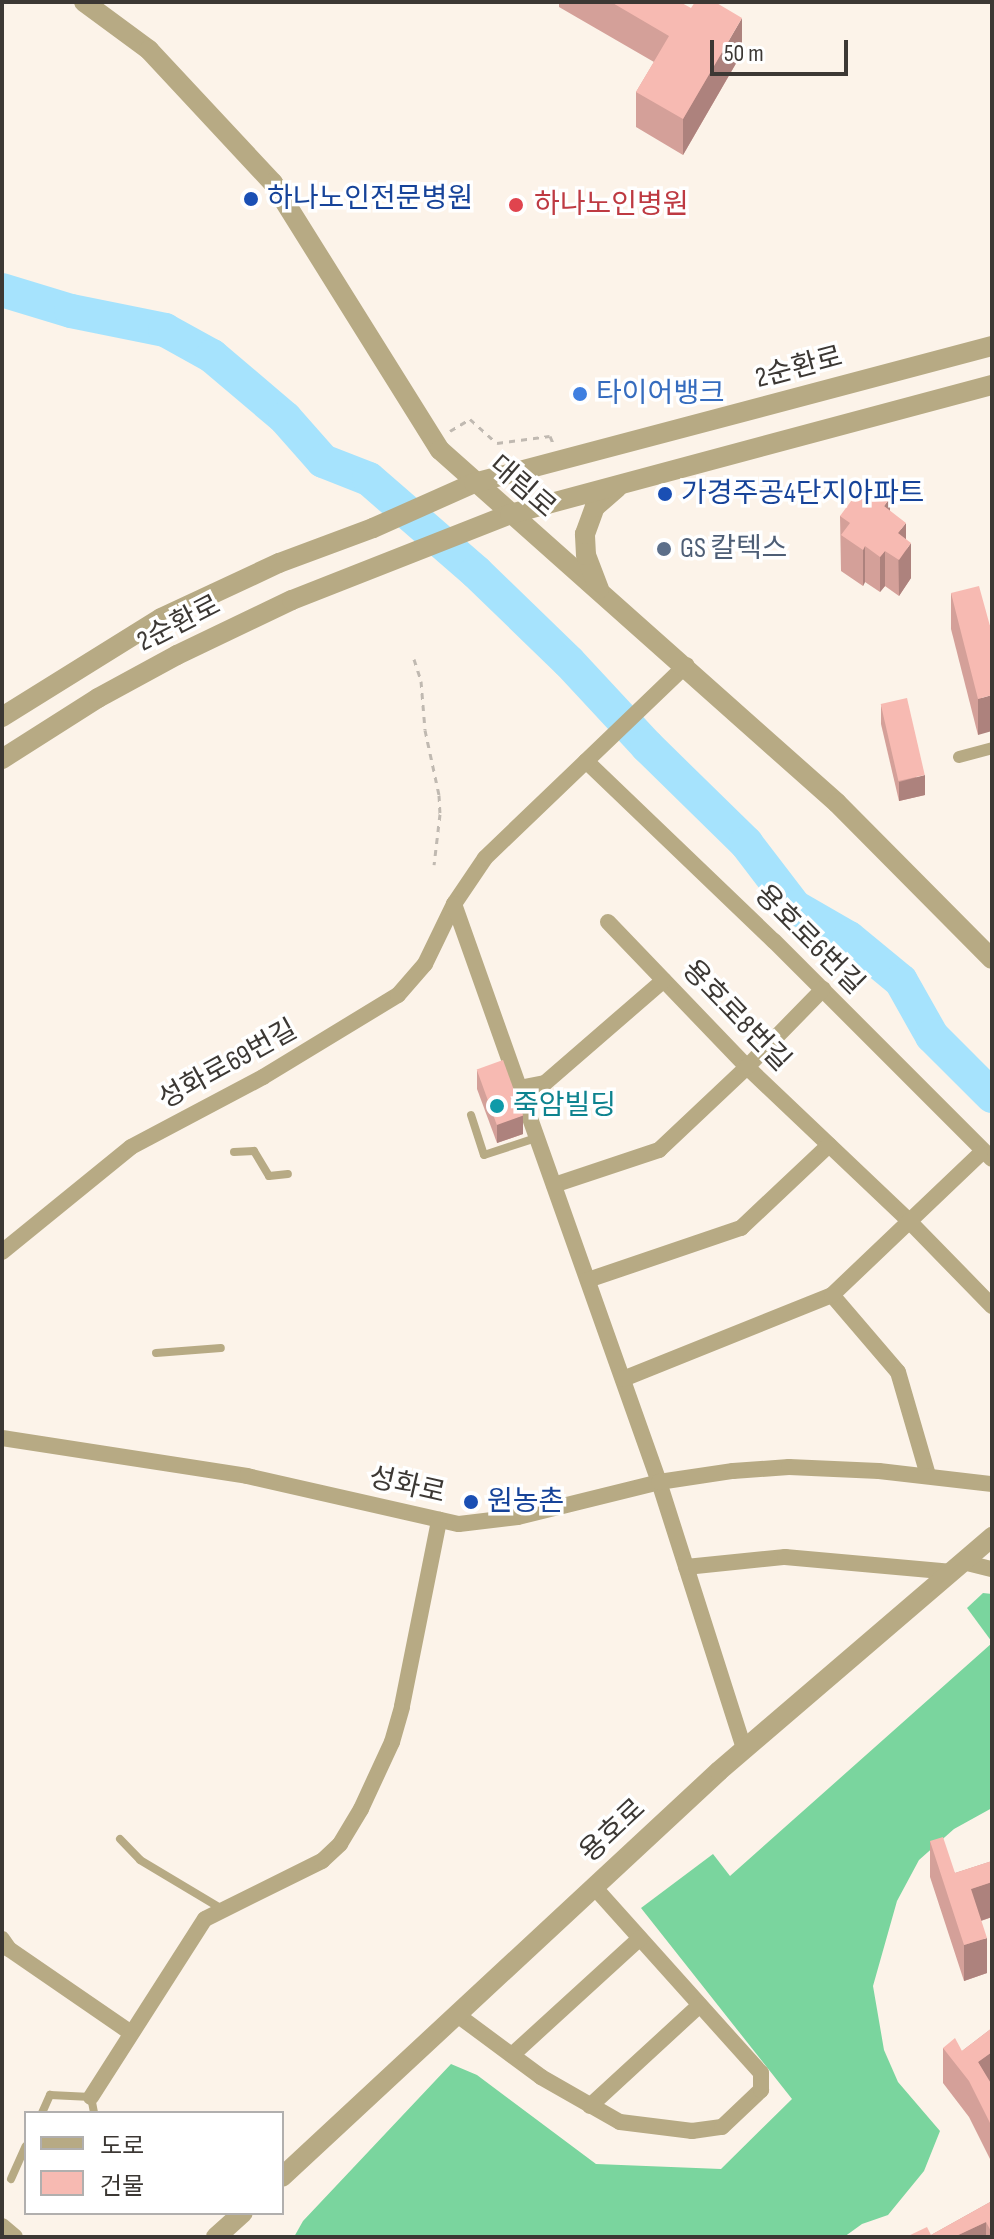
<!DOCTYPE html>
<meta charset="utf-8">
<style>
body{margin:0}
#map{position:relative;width:994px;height:2239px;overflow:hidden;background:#fcf3e9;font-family:"Sofia Sans Condensed","Noto Sans KR",sans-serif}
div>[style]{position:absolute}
.forest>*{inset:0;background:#7ad59e}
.river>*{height:34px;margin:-17px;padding:0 17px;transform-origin:17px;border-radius:17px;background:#a6e3fd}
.path>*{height:3px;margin-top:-1.5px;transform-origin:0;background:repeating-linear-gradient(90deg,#c0b9b1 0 6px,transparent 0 12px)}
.service>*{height:8px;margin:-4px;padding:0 4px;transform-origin:4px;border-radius:4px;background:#b7aa84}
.pedestrian>*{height:12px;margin:-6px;padding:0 6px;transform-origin:6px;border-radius:6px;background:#b7aa84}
.minor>*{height:16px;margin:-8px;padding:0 8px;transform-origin:8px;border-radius:8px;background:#b7aa84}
.tertiary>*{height:20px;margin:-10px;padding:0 10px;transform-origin:10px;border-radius:10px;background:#b7aa84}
.wall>*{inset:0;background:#d4a099}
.shaded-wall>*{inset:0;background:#ad827d}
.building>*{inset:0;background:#f7bab2;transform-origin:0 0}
.dots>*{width:22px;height:22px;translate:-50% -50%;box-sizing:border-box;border:4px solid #fff;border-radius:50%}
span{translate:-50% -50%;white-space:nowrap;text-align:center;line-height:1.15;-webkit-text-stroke:7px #fff;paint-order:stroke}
.transit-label{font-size:28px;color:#164399}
.left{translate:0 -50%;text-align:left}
.health-label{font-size:28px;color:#be3a42}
.street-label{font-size:28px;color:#3c3834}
.shop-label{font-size:28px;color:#366cbe}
.service-label{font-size:28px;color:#4e5e75}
.culture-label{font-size:28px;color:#0d838f}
.frame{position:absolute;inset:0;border:4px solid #3c3834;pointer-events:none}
.legend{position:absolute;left:24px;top:2111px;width:260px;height:104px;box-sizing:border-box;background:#fff;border:2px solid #b1afae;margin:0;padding:10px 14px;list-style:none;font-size:24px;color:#3c3834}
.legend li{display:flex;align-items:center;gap:16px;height:40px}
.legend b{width:40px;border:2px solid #b1afae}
.scale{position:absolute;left:710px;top:40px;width:138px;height:36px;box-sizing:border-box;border:4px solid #3c3834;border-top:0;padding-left:10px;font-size:24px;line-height:28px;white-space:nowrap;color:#3c3834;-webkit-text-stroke:6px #fff;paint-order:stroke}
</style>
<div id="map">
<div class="forest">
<div style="clip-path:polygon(983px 1593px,992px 1594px,992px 1642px,967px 1608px)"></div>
<div style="clip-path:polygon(992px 1643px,992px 1808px,954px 1829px,919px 1860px,897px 1901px,873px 1986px,884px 2050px,898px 2082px,940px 2131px,924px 2171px,888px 2215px,862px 2224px,844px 2237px,294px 2237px,303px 2221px,451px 2064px,477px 2075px,596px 2164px,721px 2169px,792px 2099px,641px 1908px,713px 1854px,730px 1876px)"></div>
</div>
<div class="river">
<div style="left:2px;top:290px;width:72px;rotate:16.9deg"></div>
<div style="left:71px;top:311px;width:96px;rotate:11.4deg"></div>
<div style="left:165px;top:330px;width:54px;rotate:29deg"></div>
<div style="left:212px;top:356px;width:96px;rotate:40.3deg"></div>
<div style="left:285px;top:418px;width:57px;rotate:48.5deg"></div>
<div style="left:323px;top:461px;width:49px;rotate:21.4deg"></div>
<div style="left:369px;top:479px;width:142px;rotate:41deg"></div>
<div style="left:476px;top:572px;width:129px;rotate:44.1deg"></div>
<div style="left:569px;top:662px;width:115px;rotate:47.1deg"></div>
<div style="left:647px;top:746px;width:139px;rotate:44.4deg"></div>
<div style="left:746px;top:843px;width:81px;rotate:52.6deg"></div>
<div style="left:795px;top:907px;width:62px;rotate:29.9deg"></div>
<div style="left:849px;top:938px;width:67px;rotate:39.6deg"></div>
<div style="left:901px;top:981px;width:63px;rotate:60.6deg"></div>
<div style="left:932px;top:1036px;width:85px;rotate:45deg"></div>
</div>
<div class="path">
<div style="left:450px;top:431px;width:23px;rotate:-31deg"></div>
<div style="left:470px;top:419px;width:36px;rotate:42deg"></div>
<div style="left:497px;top:443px;width:53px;rotate:-7.5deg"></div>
<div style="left:550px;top:436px;width:8px;rotate:67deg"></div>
<div style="left:414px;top:659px;width:23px;rotate:72deg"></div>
<div style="left:421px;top:681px;width:49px;rotate:85.3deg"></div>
<div style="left:425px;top:730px;width:66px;rotate:77.8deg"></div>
<div style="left:439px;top:795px;width:19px;rotate:87deg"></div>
<div style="left:440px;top:814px;width:51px;rotate:96.7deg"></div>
</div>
<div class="service">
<div style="left:471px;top:1115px;width:42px;rotate:72deg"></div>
<div style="left:484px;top:1155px;width:55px;rotate:-18.1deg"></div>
<div style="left:234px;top:1152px;width:20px;rotate:-3deg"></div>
<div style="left:254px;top:1151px;width:29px;rotate:59deg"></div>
<div style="left:269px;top:1176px;width:19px;rotate:-6deg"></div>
<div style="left:156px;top:1353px;width:65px;rotate:-4.4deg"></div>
<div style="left:120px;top:1839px;width:29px;rotate:46deg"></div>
<div style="left:140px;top:1860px;width:96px;rotate:30.9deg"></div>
<div style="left:42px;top:2113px;width:20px;rotate:-66deg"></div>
<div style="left:50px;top:2095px;width:41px;rotate:2.8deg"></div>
<div style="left:91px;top:2097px;width:16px;rotate:79deg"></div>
<div style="left:11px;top:2179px;width:36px;rotate:-66deg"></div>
</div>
<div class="pedestrian">
<div style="left:959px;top:757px;width:34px;rotate:-15deg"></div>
</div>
<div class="minor">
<div style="left:586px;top:761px;width:260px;rotate:43.8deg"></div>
<div style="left:774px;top:941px;width:308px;rotate:45deg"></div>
<div style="left:454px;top:904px;width:55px;rotate:-56deg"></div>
<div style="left:485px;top:858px;width:279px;rotate:-43.8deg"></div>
<div style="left:608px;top:922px;width:201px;rotate:46.2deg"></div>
<div style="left:747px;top:1067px;width:224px;rotate:43.5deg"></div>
<div style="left:909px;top:1221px;width:119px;rotate:45.7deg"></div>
<div style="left:519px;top:1088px;width:26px;rotate:-11deg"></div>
<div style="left:545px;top:1083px;width:157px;rotate:-40.9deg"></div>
<div style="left:554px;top:1185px;width:111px;rotate:-18.4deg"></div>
<div style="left:659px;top:1150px;width:121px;rotate:-43.3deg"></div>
<div style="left:747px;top:1067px;width:109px;rotate:-45.7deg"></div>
<div style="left:2px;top:1252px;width:166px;rotate:-39.1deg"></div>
<div style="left:131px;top:1147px;width:149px;rotate:-27.9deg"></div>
<div style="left:263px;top:1077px;width:158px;rotate:-31.3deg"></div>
<div style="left:398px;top:995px;width:41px;rotate:-48.9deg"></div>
<div style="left:425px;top:964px;width:67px;rotate:-64.2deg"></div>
<div style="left:454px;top:904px;width:613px;rotate:70.47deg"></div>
<div style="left:659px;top:1482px;width:280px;rotate:72.3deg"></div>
<div style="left:588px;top:1280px;width:162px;rotate:-18.8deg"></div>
<div style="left:741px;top:1228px;width:121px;rotate:-43.3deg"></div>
<div style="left:832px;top:1295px;width:101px;rotate:49.4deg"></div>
<div style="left:898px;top:1372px;width:107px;rotate:73.8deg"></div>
<div style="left:623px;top:1379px;width:225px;rotate:-21.9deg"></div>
<div style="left:832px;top:1295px;width:204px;rotate:-43.6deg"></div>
<div style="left:2px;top:1438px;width:248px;rotate:8.8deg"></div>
<div style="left:247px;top:1476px;width:217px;rotate:12.8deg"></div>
<div style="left:459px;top:1524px;width:59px;rotate:-6.8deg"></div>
<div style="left:518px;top:1517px;width:145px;rotate:-13.9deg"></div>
<div style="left:659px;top:1482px;width:75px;rotate:-8.5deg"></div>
<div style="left:733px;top:1471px;width:56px;rotate:-4.1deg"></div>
<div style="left:789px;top:1467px;width:90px;rotate:2.5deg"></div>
<div style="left:879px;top:1471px;width:114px;rotate:6.6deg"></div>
<div style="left:963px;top:1562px;width:30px;rotate:14deg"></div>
<div style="left:686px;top:1567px;width:100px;rotate:-5.8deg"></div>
<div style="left:785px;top:1557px;width:168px;rotate:5.1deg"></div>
<div style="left:2px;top:1939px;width:12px;rotate:55deg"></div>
<div style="left:9px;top:1949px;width:148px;rotate:34.5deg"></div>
<div style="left:456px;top:2014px;width:106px;rotate:36.5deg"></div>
<div style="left:541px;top:2077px;width:91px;rotate:29.7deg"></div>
<div style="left:620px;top:2122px;width:73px;rotate:7.1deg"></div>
<div style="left:692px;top:2131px;width:30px;rotate:-8deg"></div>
<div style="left:722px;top:2127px;width:54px;rotate:-43.5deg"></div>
<div style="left:761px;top:2090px;width:17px;rotate:-90deg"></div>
<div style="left:761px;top:2073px;width:250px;rotate:-131.9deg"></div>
<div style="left:512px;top:2055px;width:173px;rotate:-42.4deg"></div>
<div style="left:91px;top:2097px;width:211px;rotate:-57.4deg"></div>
<div style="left:205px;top:1919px;width:131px;rotate:-26.4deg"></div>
<div style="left:322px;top:1861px;width:25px;rotate:-43deg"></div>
<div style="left:340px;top:1844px;width:41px;rotate:-59deg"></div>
<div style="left:361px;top:1809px;width:74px;rotate:-65.2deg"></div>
<div style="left:392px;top:1742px;width:37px;rotate:-74deg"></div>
<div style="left:402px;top:1706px;width:190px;rotate:-78.7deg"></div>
<div style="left:590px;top:2106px;width:149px;rotate:-42.6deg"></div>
<div style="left:2px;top:2226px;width:17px;rotate:40deg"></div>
</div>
<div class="tertiary">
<div style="left:84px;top:2px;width:81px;rotate:36.4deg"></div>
<div style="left:149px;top:50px;width:182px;rotate:47deg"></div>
<div style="left:273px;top:183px;width:315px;rotate:58deg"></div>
<div style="left:440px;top:450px;width:531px;rotate:41.64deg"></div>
<div style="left:837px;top:803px;width:220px;rotate:45.2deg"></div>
<div style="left:599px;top:589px;width:36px;rotate:-111deg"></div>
<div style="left:586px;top:555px;width:21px;rotate:-93deg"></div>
<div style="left:585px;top:534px;width:29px;rotate:-70deg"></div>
<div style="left:595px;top:507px;width:29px;rotate:-41deg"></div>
<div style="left:2px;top:717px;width:187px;rotate:-31.9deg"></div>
<div style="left:161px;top:618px;width:130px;rotate:-25deg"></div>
<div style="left:279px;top:563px;width:100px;rotate:-20.4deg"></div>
<div style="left:373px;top:528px;width:111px;rotate:-24deg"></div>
<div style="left:474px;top:483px;width:536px;rotate:-14.81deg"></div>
<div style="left:2px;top:759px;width:114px;rotate:-32.4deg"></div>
<div style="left:98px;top:698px;width:90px;rotate:-28.6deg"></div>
<div style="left:177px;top:655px;width:127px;rotate:-25.6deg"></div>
<div style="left:292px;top:600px;width:234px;rotate:-21.5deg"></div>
<div style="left:510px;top:514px;width:499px;rotate:-15deg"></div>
<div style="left:282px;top:2177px;width:596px;rotate:-42.89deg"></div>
<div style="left:719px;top:1771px;width:360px;rotate:-40.6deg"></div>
<div style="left:216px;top:2237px;width:36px;rotate:-42deg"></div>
</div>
<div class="wall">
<div style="clip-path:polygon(559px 2px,680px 2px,742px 53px,683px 155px,636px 127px,636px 92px,654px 62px,559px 7px)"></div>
<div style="clip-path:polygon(890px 511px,906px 539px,911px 578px,899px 596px,885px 586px,880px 592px,865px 582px,863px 586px,841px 571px,840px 516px)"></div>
<div style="clip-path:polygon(951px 593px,990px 626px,978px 735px,951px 629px)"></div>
<div style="clip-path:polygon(881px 705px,925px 795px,899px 801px,881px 724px)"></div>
<div style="clip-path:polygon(477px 1070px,523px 1134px,497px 1143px,477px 1089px)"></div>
<div style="clip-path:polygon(930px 1841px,955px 1873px,992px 1861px,992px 1917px,981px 1921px,987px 1973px,964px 1981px,930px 1877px)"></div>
<div style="clip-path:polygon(992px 2028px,992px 2163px,969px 2117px,943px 2083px,943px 2048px,962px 2051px)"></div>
<div style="clip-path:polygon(992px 2201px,992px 2237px,906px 2237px,931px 2235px)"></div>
</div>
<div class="shaded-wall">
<div style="clip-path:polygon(742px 18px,742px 53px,683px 155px,683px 119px)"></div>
<div style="clip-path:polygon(890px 498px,890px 534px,884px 506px)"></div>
<div style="clip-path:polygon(906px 523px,906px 550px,911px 543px,911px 578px,899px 596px,898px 533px)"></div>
<div style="clip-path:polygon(865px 546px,865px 582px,863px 586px,863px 550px)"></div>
<div style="clip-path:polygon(885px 551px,885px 586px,880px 592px,880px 557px)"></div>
<div style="clip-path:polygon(992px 695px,992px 731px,978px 735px,978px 699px)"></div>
<div style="clip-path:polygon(925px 775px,925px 795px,899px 801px,899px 782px)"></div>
<div style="clip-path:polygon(523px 1115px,523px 1134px,497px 1143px,497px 1124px)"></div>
<div style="clip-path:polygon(992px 1882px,992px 1917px,971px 1924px,971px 1889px)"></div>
<div style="clip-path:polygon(987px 1938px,987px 1973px,964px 1981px,964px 1945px)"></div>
<div style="clip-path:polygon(992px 2052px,992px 2087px,978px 2062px)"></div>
<div style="clip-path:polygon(986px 2222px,986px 2237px,954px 2237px)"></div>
</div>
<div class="building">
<div style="clip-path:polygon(611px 2px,680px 2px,691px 8px,695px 2px,715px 2px,742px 18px,683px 119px,636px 92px,669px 36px)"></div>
<div style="clip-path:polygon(870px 484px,890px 498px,884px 506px,906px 523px,898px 533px,911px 543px,899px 560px,885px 551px,880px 557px,865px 546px,863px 550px,841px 535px,850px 523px,840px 516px,857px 493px,862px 496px)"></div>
<div style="clip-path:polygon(979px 586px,990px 626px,992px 626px,992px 695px,978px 699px,951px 593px)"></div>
<div style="left:907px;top:698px;width:79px;height:27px;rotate:77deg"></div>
<div style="left:503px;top:1060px;width:59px;height:28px;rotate:70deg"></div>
<div style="clip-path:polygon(943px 1837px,955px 1873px,992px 1861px,992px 1882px,971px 1889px,987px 1938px,964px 1945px,930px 1841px)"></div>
<div style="clip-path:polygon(992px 2028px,992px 2052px,978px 2062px,992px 2085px,992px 2127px,969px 2081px,943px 2048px,955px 2038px,962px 2051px)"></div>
<div style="clip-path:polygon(992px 2201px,992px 2233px,986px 2222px,954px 2237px,906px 2237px,927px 2227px,931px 2235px)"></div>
</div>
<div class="dots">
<div style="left:251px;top:199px;background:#1a4fb4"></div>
<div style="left:516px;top:205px;background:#e0444e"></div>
<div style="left:580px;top:394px;background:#3f7fe0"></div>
<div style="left:665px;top:494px;background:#1a4fb4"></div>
<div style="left:664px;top:549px;background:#5c6f8a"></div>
<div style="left:497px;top:1106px;background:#0f9aa8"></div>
<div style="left:471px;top:1502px;background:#1a4fb4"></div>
</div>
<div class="transit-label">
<span class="left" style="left:267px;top:199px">하나노인전문병원</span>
<span class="left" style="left:681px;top:494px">가경주공4단지아파트</span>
<span class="left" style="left:487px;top:1502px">원농촌</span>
</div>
<div class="health-label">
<span class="left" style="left:534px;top:205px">하나노인병원</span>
</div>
<div class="street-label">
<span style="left:799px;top:368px;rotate:-15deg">2순환로</span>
<span style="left:522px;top:487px;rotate:41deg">대림로</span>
<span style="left:179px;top:624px;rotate:-27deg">2순환로</span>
<span style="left:809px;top:940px;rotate:45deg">용호로6번길</span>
<span style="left:736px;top:1016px;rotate:46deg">용호로8번길</span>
<span style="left:228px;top:1065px;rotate:-29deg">성화로69번길</span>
<span style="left:407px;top:1486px;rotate:13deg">성화로</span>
<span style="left:613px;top:1831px;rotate:-43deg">용호로</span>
</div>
<div class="shop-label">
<span class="left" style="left:596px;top:394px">타이어뱅크</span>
</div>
<div class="service-label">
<span class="left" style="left:680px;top:549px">GS 칼텍스</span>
</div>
<div class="culture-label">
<span class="left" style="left:513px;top:1106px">죽암빌딩</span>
</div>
<div class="frame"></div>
<ul class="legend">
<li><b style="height:10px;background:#b7aa84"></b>도로</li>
<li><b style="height:22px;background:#f7bab2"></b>건물</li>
</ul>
<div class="scale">50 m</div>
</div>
